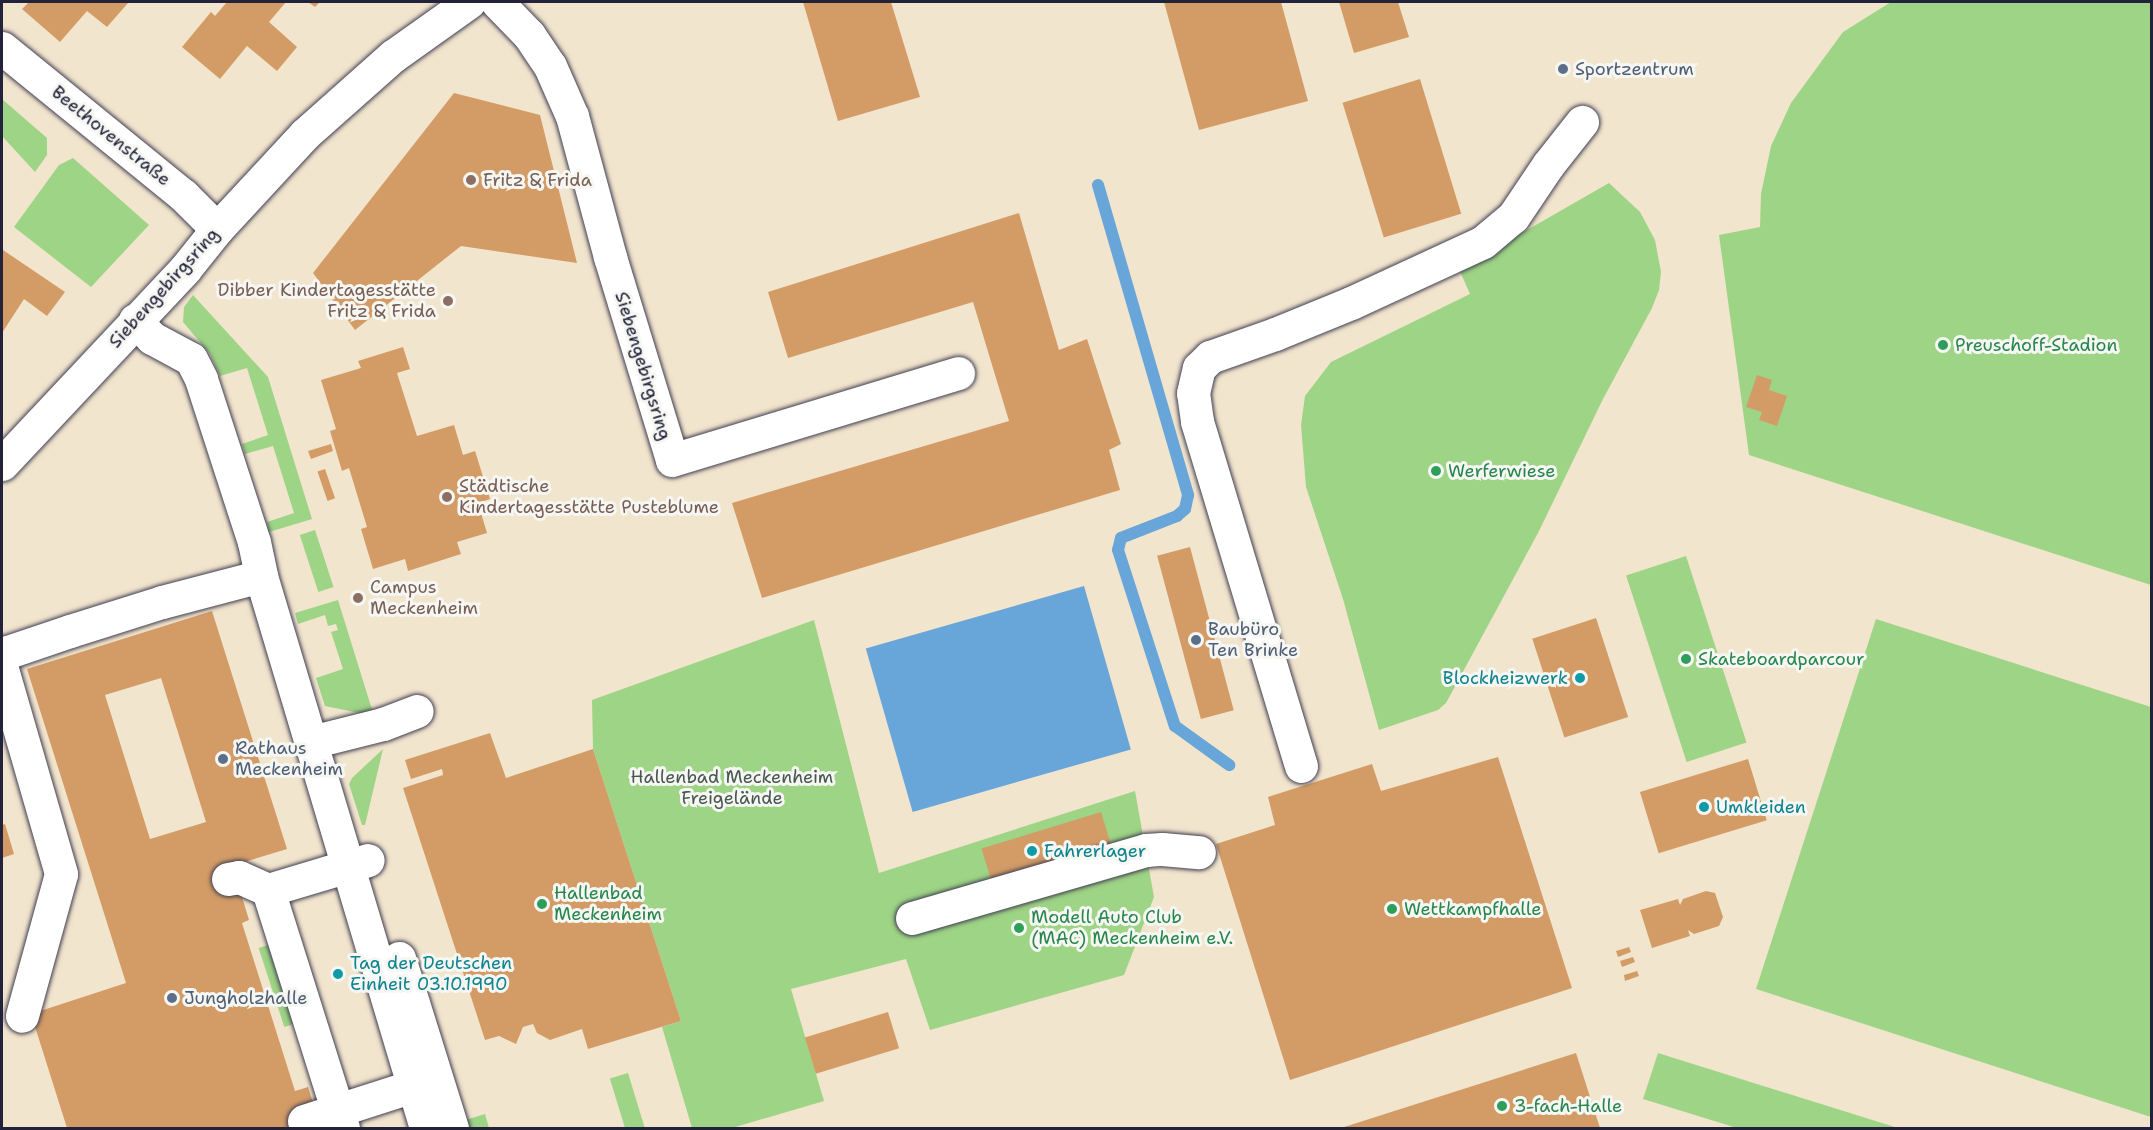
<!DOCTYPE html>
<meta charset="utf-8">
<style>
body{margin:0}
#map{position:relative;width:2153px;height:1130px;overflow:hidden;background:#f2e5ce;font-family:"Shantell Sans",sans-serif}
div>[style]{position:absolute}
.green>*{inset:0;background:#9ed485;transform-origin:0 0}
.water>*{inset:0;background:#68a5d9;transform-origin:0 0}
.stream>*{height:12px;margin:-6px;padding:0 6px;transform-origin:6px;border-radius:6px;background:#68a5d9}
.building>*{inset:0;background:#d39c66;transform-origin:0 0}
.roads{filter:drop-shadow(0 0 2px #413f51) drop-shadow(0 0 2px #413f51)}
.minor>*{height:33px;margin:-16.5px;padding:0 16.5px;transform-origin:16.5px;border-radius:16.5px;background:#fff}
.dots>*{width:16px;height:16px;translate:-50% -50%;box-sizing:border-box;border:3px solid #f6f6f2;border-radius:50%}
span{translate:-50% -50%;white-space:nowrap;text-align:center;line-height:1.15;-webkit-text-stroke:6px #f6f6f2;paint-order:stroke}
.service-label{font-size:18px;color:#4e5e75}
.left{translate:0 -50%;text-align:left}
.street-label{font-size:18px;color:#22223b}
.education-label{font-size:18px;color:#785e54}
.right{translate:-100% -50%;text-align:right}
.leisure-label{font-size:18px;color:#27864d}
.culture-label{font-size:18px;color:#0d838f}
.park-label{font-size:18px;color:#475751}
.frame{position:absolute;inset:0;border:3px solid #22223b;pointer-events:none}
</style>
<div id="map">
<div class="green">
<div style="clip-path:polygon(1891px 2px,2151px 3px,2151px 585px,1749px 455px,1719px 235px,1760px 227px,1761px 194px,1771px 146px,1791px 103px,1843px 32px)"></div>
<div style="clip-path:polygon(2px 99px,47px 138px,47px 155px,35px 172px,2px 136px)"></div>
<div style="clip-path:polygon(73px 158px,149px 225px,91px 287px,14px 227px,59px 165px)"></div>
<div style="clip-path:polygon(1609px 183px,1640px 212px,1655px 240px,1661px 272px,1659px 290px,1652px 308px,1603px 399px,1538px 533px,1446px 703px,1438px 710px,1379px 730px,1343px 599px,1306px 487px,1301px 425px,1305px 396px,1331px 362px,1470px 294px,1459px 269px)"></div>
<div style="clip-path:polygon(193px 295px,268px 377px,312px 519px,269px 532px,267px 522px,294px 513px,273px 446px,245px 454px,242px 444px,268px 435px,247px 368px,220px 376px,210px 354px,183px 322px,184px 307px)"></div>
<div style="left:315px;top:530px;width:60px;height:16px;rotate:72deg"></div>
<div style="left:1686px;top:556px;width:196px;height:63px;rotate:72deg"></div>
<div style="clip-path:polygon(338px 600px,374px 716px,325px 706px,316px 678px,343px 669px,331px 632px,338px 630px,336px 624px,328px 626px,325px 615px,298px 624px,295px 613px)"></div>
<div style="clip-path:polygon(1876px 619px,2151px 707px,2151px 1117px,1756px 989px)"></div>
<div style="clip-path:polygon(814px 620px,879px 873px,1135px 791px,1154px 897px,1124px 975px,930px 1030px,906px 959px,791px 989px,824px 1101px,732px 1128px,692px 1128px,662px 1027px,681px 1021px,593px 749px,592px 700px)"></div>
<div style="clip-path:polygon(383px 749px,365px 825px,362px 825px,349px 784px,352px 778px)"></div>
<div style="left:271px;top:944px;width:83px;height:13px;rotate:72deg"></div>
<div style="clip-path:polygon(1658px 1053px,1898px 1128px,1737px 1128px,1643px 1099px)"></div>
<div style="left:628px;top:1073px;width:58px;height:19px;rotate:73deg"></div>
<div style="clip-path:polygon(485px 1114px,489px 1128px,457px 1128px,456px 1123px)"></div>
</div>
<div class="water">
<div style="left:1084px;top:586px;width:170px;height:227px;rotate:74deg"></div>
</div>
<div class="stream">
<div style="left:1098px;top:185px;width:323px;rotate:73.8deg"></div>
<div style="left:1188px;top:495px;width:14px;rotate:102deg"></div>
<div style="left:1185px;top:509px;width:11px;rotate:139deg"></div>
<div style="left:1177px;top:516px;width:60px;rotate:158.6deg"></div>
<div style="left:1121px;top:538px;width:12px;rotate:104deg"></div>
<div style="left:1118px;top:550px;width:185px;rotate:72.1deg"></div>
<div style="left:1175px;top:726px;width:67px;rotate:35.8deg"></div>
</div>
<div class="building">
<div style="clip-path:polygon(29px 2px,126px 2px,128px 3px,107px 27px,87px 11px,60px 42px,22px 9px)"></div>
<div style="clip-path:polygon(227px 2px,286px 2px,269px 22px,297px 47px,277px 71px,247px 46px,220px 79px,182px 47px,211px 12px,215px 16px)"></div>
<div style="clip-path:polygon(308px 2px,320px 2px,315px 7px)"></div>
<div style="clip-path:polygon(803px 2px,891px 2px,920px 97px,838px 121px)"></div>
<div style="clip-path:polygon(1164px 2px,1281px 2px,1308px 101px,1199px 130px)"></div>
<div style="clip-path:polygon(1339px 2px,1398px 2px,1409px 37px,1354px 53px)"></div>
<div style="left:1420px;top:79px;width:141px;height:81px;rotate:73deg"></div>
<div style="clip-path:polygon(454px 93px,540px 115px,577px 263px,461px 246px,355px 330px,313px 273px)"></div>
<div style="clip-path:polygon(1019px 213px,1059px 350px,1087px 339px,1121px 444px,1109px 450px,1120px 490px,762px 598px,732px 503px,1009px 421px,973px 302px,788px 358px,768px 292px)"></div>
<div style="clip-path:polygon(3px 250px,65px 292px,47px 316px,24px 299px,2px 333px)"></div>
<div style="clip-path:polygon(403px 347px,410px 369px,397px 373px,417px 436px,454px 425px,463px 455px,475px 451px,490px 499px,478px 503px,487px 533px,457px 542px,461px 554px,408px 571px,405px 559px,373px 569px,361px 529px,367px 527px,349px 468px,342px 471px,330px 431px,336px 429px,321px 380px,361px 368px,358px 361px)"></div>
<div style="clip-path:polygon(1757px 375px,1772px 380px,1769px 390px,1787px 396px,1777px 426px,1759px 420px,1762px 412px,1746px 407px)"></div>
<div style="clip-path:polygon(331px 444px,333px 451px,311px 459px,308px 451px)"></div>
<div style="left:325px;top:469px;width:31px;height:8px;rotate:71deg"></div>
<div style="left:1190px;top:547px;width:169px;height:34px;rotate:75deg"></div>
<div style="clip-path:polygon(evenodd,212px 611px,287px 849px,225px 868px,239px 887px,249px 920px,242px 923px,295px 1091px,308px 1087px,321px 1128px,67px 1128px,31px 1014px,126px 983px,27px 669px,212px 611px,161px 678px,206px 822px,150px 839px,105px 695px,161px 678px)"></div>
<div style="left:1596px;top:618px;width:104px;height:67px;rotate:72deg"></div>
<div style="clip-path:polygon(490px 733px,506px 778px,593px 749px,681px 1021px,588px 1049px,582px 1029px,550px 1040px,537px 1033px,533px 1024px,523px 1027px,516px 1044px,499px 1036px,485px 1040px,403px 788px,443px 775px,442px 769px,411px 779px,405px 760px)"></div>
<div style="clip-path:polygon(1498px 757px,1572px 988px,1290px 1080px,1216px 844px,1275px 825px,1268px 797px,1372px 764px,1381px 791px)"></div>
<div style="left:1748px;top:759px;width:64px;height:113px;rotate:73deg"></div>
<div style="left:1101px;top:812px;width:34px;height:125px;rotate:73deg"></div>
<div style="clip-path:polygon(5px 824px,14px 854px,2px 858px,2px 825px)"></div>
<div style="clip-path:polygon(1706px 891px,1715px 893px,1723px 917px,1719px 926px,1694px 934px,1688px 930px,1690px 936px,1652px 948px,1640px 910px,1678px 899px,1680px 905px,1683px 899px)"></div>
<div style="clip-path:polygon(1629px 947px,1631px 952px,1618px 957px,1616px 951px)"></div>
<div style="clip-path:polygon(1633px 957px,1635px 962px,1622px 967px,1620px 961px)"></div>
<div style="clip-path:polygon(1637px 971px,1639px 976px,1625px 981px,1624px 975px)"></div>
<div style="left:888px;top:1012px;width:38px;height:87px;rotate:73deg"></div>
<div style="clip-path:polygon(1576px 1053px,1600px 1128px,1341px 1128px)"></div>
</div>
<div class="roads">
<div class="minor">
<div style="left:497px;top:2px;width:46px;rotate:45.9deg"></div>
<div style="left:529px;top:35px;width:37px;rotate:56deg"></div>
<div style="left:550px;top:66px;width:55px;rotate:66.3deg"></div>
<div style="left:572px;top:116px;width:146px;rotate:74.9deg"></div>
<div style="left:610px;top:257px;width:212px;rotate:73deg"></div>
<div style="left:672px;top:460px;width:299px;rotate:-16.9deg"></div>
<div style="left:2px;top:48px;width:233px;rotate:39.1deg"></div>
<div style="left:183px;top:195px;width:48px;rotate:45deg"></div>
<div style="left:135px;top:320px;width:25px;rotate:47deg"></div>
<div style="left:152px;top:338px;width:44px;rotate:28.3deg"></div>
<div style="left:191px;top:359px;width:22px;rotate:63deg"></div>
<div style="left:201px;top:379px;width:171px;rotate:72deg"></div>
<div style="left:254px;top:542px;width:35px;rotate:78deg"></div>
<div style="left:261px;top:576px;width:576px;rotate:73.36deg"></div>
<div style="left:2px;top:464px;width:267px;rotate:-46.8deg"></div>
<div style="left:185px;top:269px;width:51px;rotate:-51.3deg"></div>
<div style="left:217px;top:229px;width:129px;rotate:-47.2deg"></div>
<div style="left:305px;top:134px;width:118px;rotate:-41.6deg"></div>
<div style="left:393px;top:56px;width:93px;rotate:-35.4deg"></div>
<div style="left:2px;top:661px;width:9px;rotate:-69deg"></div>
<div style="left:5px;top:653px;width:69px;rotate:-18.7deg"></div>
<div style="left:70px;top:631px;width:96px;rotate:-17.5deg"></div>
<div style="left:162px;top:602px;width:102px;rotate:-14.7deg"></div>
<div style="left:2px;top:669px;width:213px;rotate:73.9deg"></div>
<div style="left:61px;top:874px;width:147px;rotate:105.4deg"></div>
<div style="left:311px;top:742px;width:74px;rotate:-14deg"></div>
<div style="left:383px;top:724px;width:36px;rotate:-21deg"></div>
<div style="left:1301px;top:766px;width:360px;rotate:-106.8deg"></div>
<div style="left:1197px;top:421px;width:28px;rotate:-98deg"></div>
<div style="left:1193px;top:393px;width:26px;rotate:-77deg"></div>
<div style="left:1199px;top:368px;width:16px;rotate:-45deg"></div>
<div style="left:1210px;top:357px;width:69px;rotate:-19.5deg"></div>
<div style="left:1275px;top:334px;width:82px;rotate:-22.2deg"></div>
<div style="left:1351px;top:303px;width:145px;rotate:-24.8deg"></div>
<div style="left:1483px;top:242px;width:39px;rotate:-40deg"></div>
<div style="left:1513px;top:217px;width:63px;rotate:-56.1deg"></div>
<div style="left:1548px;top:165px;width:55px;rotate:-51.7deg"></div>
<div style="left:228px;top:879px;width:11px;rotate:-10deg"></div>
<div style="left:239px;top:877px;width:32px;rotate:24deg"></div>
<div style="left:912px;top:918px;width:244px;rotate:-16.2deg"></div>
<div style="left:1146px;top:850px;width:16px;rotate:-4deg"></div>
<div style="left:1162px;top:849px;width:37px;rotate:5deg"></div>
<div style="left:399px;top:958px;width:178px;rotate:72.7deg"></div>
<div style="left:304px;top:1121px;width:138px;rotate:-17.8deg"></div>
<div style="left:343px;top:1128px;width:250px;rotate:-107.5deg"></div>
<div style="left:268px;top:890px;width:104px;rotate:-16.7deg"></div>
</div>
</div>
<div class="dots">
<div style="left:1563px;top:69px;background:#5c6f8a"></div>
<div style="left:471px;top:180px;background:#8d6e63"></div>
<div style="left:448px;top:301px;background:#8d6e63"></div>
<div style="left:1943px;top:345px;background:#2e9e5b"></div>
<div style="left:1436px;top:471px;background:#2e9e5b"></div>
<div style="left:447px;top:497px;background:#8d6e63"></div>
<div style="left:358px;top:598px;background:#8d6e63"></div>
<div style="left:1196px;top:640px;background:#5c6f8a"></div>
<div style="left:1686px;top:659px;background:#2e9e5b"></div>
<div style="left:1580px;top:678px;background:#0f9aa8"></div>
<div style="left:223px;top:759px;background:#5c6f8a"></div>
<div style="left:1704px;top:807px;background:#0f9aa8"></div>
<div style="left:1032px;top:851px;background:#0f9aa8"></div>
<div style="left:542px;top:904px;background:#2e9e5b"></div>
<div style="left:1392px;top:909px;background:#2e9e5b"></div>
<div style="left:1019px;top:928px;background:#2e9e5b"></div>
<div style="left:338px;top:974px;background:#0f9aa8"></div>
<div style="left:172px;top:998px;background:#5c6f8a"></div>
<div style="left:1502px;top:1106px;background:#2e9e5b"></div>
</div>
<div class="service-label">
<span class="left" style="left:1575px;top:69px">Sportzentrum</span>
<span class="left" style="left:1208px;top:640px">Baubüro<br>Ten Brinke</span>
<span class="left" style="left:235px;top:759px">Rathaus<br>Meckenheim</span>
<span class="left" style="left:184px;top:998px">Jungholzhalle</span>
</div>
<div class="street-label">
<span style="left:111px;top:136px;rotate:39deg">Beethovenstraße</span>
<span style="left:164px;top:288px;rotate:-48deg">Siebengebirgsring</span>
<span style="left:643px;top:366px;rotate:73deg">Siebengebirgsring</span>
</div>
<div class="education-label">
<span class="left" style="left:483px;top:180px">Fritz &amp; Frida</span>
<span class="right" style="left:436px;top:301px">Dibber Kindertagesstätte<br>Fritz &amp; Frida</span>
<span class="left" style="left:459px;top:497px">Städtische<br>Kindertagesstätte Pusteblume</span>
<span class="left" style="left:370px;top:598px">Campus<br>Meckenheim</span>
</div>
<div class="leisure-label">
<span class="left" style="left:1955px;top:345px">Preuschoff-Stadion</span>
<span class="left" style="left:1448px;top:471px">Werferwiese</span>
<span class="left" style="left:1698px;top:659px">Skateboardparcour</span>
<span class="left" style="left:554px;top:904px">Hallenbad<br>Meckenheim</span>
<span class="left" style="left:1404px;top:909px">Wettkampfhalle</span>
<span class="left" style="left:1031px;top:928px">Modell Auto Club<br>(MAC) Meckenheim e.V.</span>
<span class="left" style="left:1514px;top:1106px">3-fach-Halle</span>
</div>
<div class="culture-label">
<span class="right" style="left:1568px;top:678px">Blockheizwerk</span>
<span class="left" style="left:1716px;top:807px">Umkleiden</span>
<span class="left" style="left:1044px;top:851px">Fahrerlager</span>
<span class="left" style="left:350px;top:974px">Tag der Deutschen<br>Einheit 03.10.1990</span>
</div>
<div class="park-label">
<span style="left:732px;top:788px">Hallenbad Meckenheim<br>Freigelände</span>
</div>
<div class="frame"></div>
</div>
